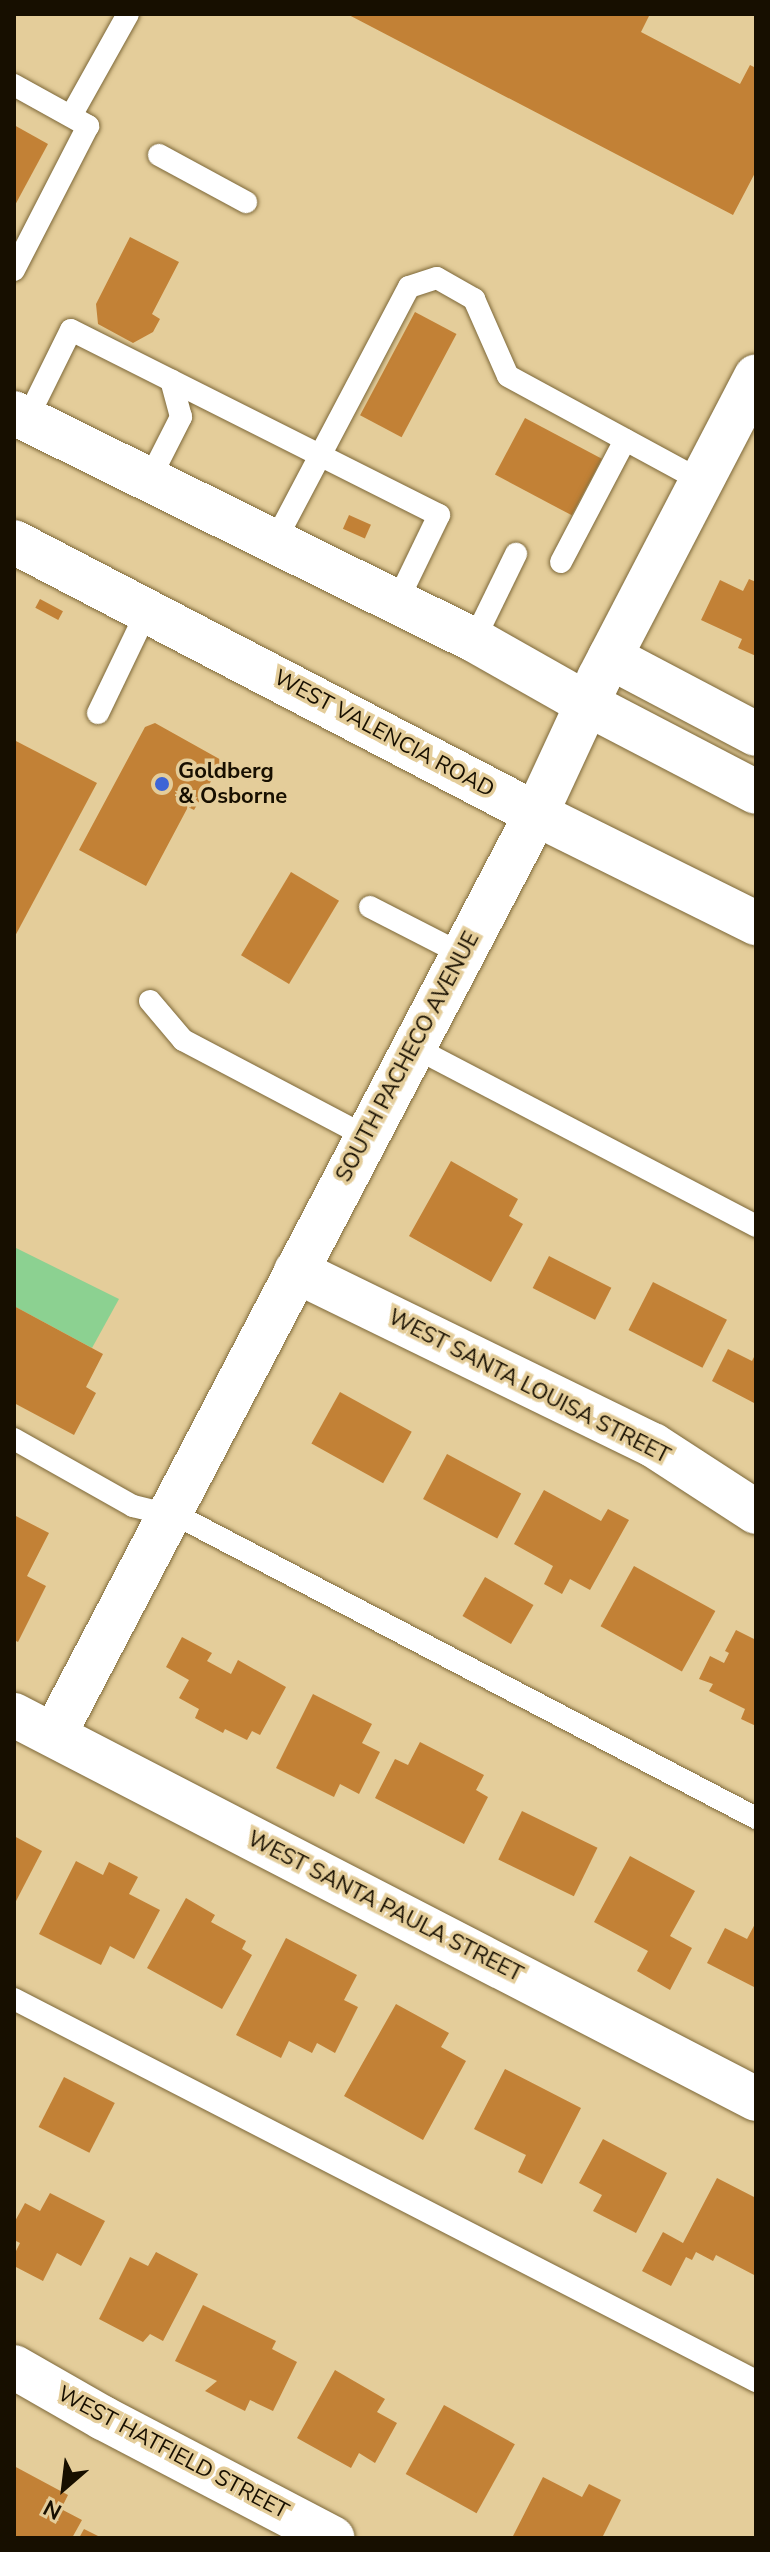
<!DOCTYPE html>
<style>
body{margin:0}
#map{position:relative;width:770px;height:2552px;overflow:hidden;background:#e4cd9a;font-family:"Nunito Sans",sans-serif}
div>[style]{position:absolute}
.green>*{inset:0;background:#8cd191}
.building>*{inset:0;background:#c28136;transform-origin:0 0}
.roads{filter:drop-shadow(0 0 2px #7d6839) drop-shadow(0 0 2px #7d6839)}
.lane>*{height:22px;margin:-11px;padding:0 11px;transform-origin:11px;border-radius:11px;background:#fff}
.street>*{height:44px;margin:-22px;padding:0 22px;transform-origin:22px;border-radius:22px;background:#fff}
.primary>*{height:44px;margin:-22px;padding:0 22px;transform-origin:22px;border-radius:22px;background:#fff}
.dots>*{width:22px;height:22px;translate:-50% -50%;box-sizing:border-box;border:4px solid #e4cd9a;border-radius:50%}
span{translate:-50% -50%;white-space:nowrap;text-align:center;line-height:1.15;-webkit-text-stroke:7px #e4cd9a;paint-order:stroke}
.street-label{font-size:22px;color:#170f00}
.poi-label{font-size:22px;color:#170f00;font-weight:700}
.left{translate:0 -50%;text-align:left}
.frame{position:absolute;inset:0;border:16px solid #170f00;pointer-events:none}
.north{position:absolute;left:24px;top:2448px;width:80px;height:80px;-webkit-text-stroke:6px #e4cd9a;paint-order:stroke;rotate:208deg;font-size:22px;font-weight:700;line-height:32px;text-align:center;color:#170f00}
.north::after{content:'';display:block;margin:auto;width:28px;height:36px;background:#170f00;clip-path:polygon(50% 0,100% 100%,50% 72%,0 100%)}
</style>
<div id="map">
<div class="green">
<div style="clip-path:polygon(14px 1247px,119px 1299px,92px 1348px,14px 1306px)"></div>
</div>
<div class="building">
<div style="clip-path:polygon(347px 14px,650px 14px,641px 32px,740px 84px,750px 65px,756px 68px,756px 171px,733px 215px)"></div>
<div style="clip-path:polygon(14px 125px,48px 144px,14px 207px)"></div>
<div style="clip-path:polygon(130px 237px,179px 262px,152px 314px,160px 319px,153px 332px,133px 343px,98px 324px,96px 304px)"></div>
<div style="left:415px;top:312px;width:47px;height:117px;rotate:28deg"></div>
<div style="left:525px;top:418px;width:87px;height:64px;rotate:28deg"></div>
<div style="left:349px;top:515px;width:24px;height:15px;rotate:24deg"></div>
<div style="clip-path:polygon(749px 579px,756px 582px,756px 656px,738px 648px,742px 639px,701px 620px,720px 580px,743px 591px)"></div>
<div style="left:40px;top:599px;width:26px;height:10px;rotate:28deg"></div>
<div style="clip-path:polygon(155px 723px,223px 761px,194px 810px,188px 807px,146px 886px,79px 850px,145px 727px)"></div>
<div style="clip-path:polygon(14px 740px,97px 783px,14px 938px)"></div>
<div style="left:291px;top:872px;width:56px;height:97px;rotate:31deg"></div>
<div style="clip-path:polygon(451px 1161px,518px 1199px,509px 1216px,523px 1224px,491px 1282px,409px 1236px)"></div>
<div style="left:549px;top:1256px;width:70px;height:36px;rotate:27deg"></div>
<div style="left:653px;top:1282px;width:83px;height:54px;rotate:27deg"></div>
<div style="clip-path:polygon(14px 1306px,103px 1354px,86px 1387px,96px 1393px,74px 1435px,14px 1403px)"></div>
<div style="clip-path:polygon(728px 1349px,752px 1361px,756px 1353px,756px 1404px,712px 1381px)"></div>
<div style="left:340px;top:1392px;width:82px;height:59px;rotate:29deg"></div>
<div style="left:447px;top:1454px;width:84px;height:51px;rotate:28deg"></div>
<div style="clip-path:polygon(544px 1490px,601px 1521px,608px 1509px,629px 1520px,590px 1590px,570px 1579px,562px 1594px,544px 1584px,553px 1566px,514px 1544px)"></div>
<div style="clip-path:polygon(14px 1515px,49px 1533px,27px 1576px,46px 1586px,18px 1642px,14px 1640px)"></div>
<div style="left:634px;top:1566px;width:93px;height:69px;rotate:29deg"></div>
<div style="left:485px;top:1577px;width:56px;height:45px;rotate:30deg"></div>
<div style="clip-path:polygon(736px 1630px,756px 1640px,756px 1726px,741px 1719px,745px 1709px,709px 1691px,713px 1684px,699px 1679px,710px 1656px,724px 1663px,729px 1653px,725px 1651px)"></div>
<div style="clip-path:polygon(182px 1637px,212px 1653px,207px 1661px,231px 1674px,238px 1660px,286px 1687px,260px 1735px,252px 1731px,247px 1740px,225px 1729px,223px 1733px,195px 1718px,199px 1709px,179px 1698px,189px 1680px,166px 1667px)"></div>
<div style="clip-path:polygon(313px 1694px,372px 1724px,362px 1743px,380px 1752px,359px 1794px,340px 1784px,334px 1797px,276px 1768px)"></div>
<div style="clip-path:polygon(420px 1742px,484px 1775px,476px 1790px,488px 1797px,464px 1844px,375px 1798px,395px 1759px,408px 1765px)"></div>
<div style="left:522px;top:1811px;width:84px;height:54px;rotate:26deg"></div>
<div style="clip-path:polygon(14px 1836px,42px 1851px,14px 1905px)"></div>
<div style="clip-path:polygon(630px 1856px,695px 1891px,670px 1936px,692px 1948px,670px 1990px,637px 1971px,648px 1951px,594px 1922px)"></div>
<div style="clip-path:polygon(76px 1861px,103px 1875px,109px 1862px,138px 1877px,129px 1894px,160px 1910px,134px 1959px,110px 1946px,101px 1965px,39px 1934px)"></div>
<div style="clip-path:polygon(186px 1898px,215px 1915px,211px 1922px,246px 1941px,242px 1949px,252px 1955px,222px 2009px,147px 1968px)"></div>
<div style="clip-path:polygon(756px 1922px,756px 1988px,707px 1963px,725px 1928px,747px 1939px)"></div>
<div style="clip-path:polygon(286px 1938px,357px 1975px,344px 2000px,358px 2007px,335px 2053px,317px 2043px,312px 2053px,289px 2041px,281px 2058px,236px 2035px)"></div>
<div style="clip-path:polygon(396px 2004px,449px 2033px,441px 2047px,466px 2061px,423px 2140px,344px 2096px)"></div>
<div style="clip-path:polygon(505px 2069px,581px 2108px,542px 2184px,518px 2172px,526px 2155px,474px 2129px)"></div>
<div style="left:64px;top:2077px;width:57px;height:56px;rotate:27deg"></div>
<div style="clip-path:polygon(603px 2139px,667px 2173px,636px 2233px,593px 2211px,602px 2195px,579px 2183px)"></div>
<div style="clip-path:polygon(717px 2178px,756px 2198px,756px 2276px,716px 2255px,713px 2261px,696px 2252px,692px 2260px,686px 2257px,671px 2286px,642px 2271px,663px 2232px,683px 2243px)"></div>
<div style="clip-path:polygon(50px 2193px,105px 2221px,81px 2266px,57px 2253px,43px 2281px,14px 2266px,14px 2255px,20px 2243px,14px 2240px,14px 2223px,25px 2203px,40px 2211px)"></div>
<div style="clip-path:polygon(156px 2252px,198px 2274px,163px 2341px,150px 2334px,143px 2342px,99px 2319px,130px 2257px,148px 2266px)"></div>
<div style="clip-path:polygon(203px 2305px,276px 2341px,272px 2349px,297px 2362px,273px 2411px,250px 2400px,245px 2411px,205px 2391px,217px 2381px,175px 2361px)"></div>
<div style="clip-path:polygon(335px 2370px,385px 2399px,377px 2412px,397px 2423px,375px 2463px,359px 2453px,351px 2468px,297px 2438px)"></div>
<div style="left:444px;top:2405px;width:81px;height:79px;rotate:29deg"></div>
<div style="clip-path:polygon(14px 2466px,68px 2495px,61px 2509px,82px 2520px,72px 2538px,14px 2538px)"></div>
<div style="clip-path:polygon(543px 2477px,582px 2497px,589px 2484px,621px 2500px,602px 2538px,512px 2538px)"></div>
<div style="clip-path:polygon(84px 2529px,102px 2538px,79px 2538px)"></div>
</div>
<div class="roads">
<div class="lane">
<div style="left:14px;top:85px;width:85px;rotate:29deg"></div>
<div style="left:88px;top:126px;width:162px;rotate:117.2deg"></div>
<div style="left:71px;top:116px;width:117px;rotate:-60.8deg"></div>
<div style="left:159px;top:155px;width:99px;rotate:28.4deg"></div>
<div style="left:27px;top:419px;width:99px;rotate:-63.7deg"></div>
<div style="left:71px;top:330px;width:412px;rotate:26.7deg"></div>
<div style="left:439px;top:515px;width:97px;rotate:115.8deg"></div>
<div style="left:149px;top:480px;width:71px;rotate:-63.1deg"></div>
<div style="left:181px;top:417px;width:38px;rotate:-105deg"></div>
<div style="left:275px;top:541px;width:287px;rotate:-62.2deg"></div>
<div style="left:409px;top:287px;width:29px;rotate:-18deg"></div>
<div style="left:437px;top:278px;width:43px;rotate:29.6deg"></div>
<div style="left:474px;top:299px;width:84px;rotate:66.2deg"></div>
<div style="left:508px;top:376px;width:220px;rotate:28.5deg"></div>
<div style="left:561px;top:562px;width:138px;rotate:-62.3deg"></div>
<div style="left:474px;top:640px;width:96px;rotate:-64deg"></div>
<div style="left:98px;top:713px;width:113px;rotate:-64.3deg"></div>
<div style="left:370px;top:907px;width:103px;rotate:27.1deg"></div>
<div style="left:150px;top:1001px;width:51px;rotate:49.8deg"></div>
<div style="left:183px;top:1040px;width:208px;rotate:27.8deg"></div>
<div style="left:414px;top:1047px;width:386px;rotate:27.6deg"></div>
<div style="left:14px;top:1439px;width:137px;rotate:29.4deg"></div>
<div style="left:133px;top:1506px;width:50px;rotate:13.8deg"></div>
<div style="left:182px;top:1518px;width:648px;rotate:27.59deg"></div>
<div style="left:14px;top:1999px;width:835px;rotate:27.24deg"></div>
</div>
<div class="street">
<div style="left:610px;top:657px;width:165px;rotate:27.8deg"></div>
<div style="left:296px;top:1271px;width:397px;rotate:26deg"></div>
<div style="left:653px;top:1445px;width:123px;rotate:33deg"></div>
<div style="left:14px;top:1715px;width:835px;rotate:27.36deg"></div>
<div style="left:54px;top:1735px;width:1040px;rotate:-62.37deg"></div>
<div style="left:536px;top:814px;width:150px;rotate:-65.1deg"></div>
<div style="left:599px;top:678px;width:340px;rotate:-62.5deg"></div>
<div style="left:14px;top:2367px;width:103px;rotate:29.8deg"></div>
<div style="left:103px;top:2418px;width:259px;rotate:27.6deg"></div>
</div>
<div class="primary">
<div style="left:14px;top:413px;width:513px;rotate:26.27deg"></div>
<div style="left:474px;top:640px;width:132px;rotate:29.5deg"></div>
<div style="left:589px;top:705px;width:188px;rotate:27.5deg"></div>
<div style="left:14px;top:542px;width:589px;rotate:27.52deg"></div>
<div style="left:536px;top:814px;width:246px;rotate:26.4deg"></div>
</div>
</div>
<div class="dots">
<div style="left:162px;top:784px;background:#3e65d6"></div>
</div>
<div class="street-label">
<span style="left:384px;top:734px;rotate:28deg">WEST VALENCIA ROAD</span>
<span style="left:408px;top:1057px;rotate:-62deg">SOUTH PACHECO AVENUE</span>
<span style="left:529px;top:1387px;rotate:27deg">WEST SANTA LOUISA STREET</span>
<span style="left:385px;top:1907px;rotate:27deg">WEST SANTA PAULA STREET</span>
<span style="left:173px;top:2453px;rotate:28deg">WEST HATFIELD STREET</span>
</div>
<div class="poi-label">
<span class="left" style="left:178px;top:784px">Goldberg<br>&amp; Osborne</span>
</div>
<div class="frame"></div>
<div class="north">N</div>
</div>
